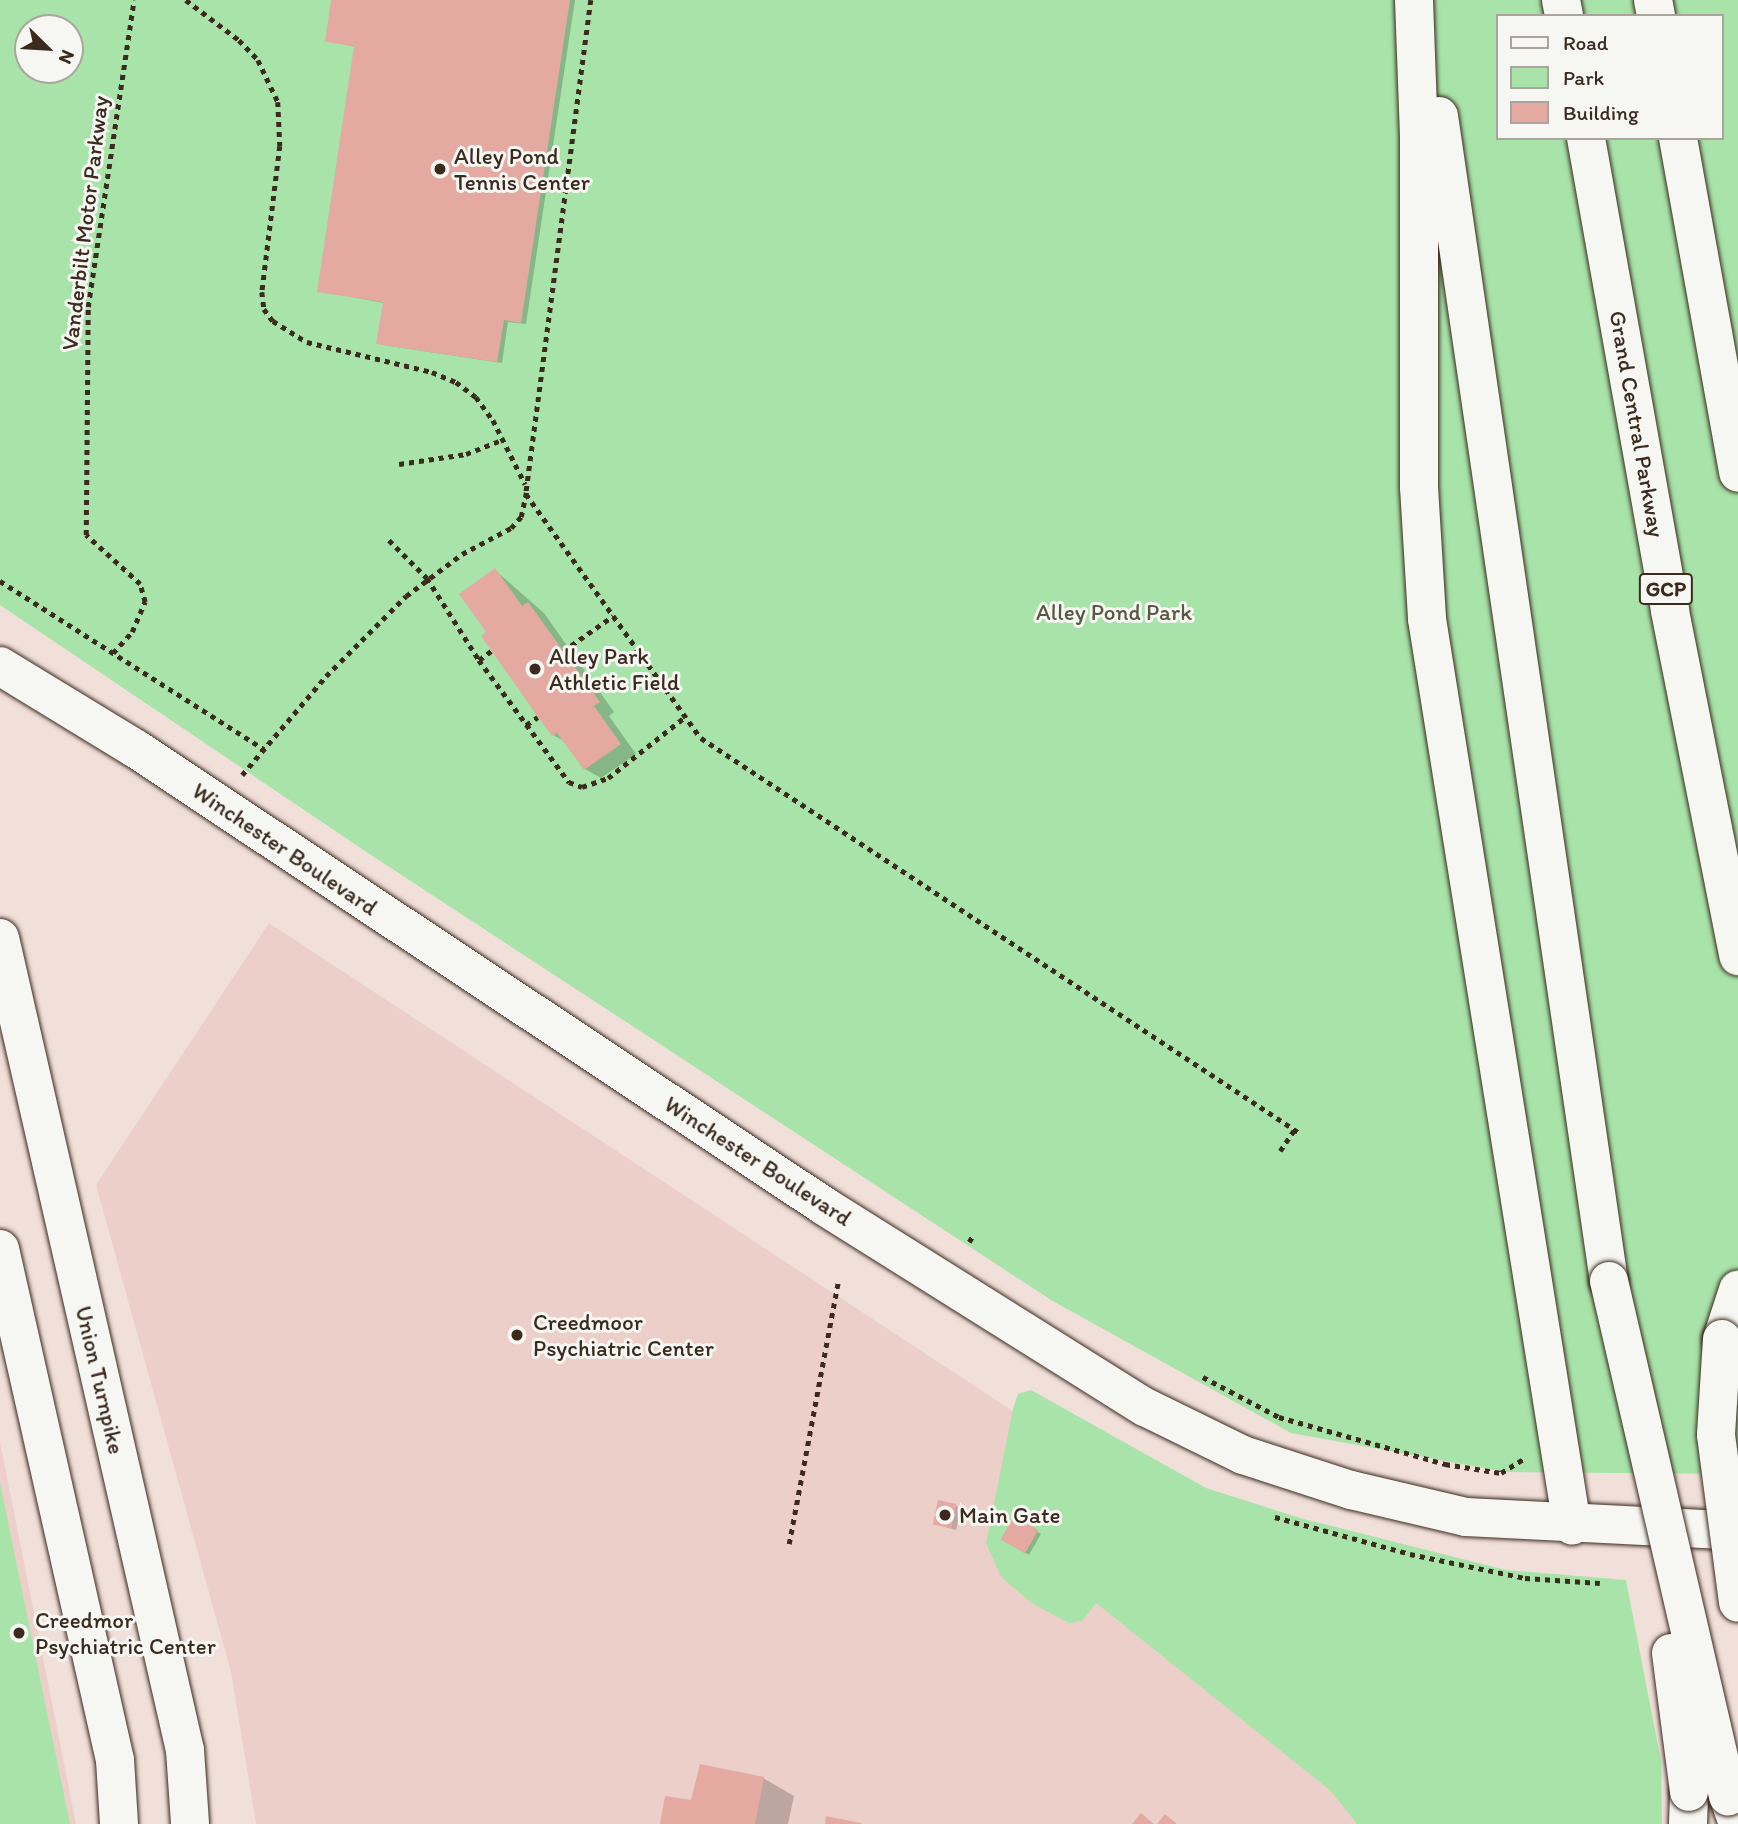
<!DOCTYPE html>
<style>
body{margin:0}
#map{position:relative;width:1738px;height:1824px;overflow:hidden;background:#f1dfda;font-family:Itim,sans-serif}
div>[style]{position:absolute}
.built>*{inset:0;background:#edcfc9}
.green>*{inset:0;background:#a8e4aa}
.shadow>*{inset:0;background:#0003;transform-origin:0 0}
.building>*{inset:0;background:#e4aaa1;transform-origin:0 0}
.path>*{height:4.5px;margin-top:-2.25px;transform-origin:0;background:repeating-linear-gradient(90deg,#3b2a1e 0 5px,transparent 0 10px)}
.roads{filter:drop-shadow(0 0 2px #3b2a1e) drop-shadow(0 0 2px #3b2a1e)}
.major>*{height:38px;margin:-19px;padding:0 19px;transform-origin:19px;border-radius:19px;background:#f6f6f2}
.highway>*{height:38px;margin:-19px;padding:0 19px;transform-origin:19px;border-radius:19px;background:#f6f6f2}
.bridges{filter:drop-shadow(0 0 2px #3b2a1e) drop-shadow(0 0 2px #3b2a1e)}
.highway-bridge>*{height:38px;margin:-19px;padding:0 19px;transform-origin:19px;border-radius:19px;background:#f6f6f2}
.dots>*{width:19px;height:19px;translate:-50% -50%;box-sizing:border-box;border:4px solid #f6f6f2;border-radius:50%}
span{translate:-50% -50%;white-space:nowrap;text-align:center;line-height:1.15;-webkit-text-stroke:6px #f6f6f2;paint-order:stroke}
.shield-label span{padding:2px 5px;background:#f6f6f2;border:2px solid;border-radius:5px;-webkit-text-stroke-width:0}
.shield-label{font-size:21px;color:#3b2a1e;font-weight:700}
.poi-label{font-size:23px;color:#3b2a1e}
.left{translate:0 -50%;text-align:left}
.street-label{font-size:23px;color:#3b2a1e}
.park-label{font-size:23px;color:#565841}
.legend{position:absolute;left:1496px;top:14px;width:228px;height:126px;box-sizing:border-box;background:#f6f6f2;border:2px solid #aba49d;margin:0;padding:9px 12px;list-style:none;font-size:21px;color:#3b2a1e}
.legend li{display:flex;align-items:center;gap:14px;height:35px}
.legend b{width:35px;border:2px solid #aba49d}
.north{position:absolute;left:14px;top:14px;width:70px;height:70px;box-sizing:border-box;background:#f6f6f2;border:2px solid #aba49d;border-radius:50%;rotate:114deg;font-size:19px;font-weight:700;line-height:28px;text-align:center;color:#3b2a1e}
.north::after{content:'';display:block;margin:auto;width:24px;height:32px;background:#3b2a1e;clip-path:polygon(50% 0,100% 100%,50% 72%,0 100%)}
</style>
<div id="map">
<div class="built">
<div style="clip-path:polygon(269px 923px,1025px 1419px,1562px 1824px,256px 1824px,231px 1672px,96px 1185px)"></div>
<div style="clip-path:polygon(0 1442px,76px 1824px,0 1824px)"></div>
</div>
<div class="green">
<div style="clip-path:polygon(evenodd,0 0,1738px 0,1738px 1474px,1506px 1472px,1291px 1433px,1051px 1300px,368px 853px,0 605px,0 0,1498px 16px,1722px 16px,1722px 138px,1498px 138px,1498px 16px,0 0,28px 28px,70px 28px,70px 70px,28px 70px,28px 28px)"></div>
<div style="clip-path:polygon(1031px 1390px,1206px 1488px,1300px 1518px,1506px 1570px,1626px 1580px,1661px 1761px,1662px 1824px,1357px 1824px,1331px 1791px,1096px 1603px,1082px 1621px,1069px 1623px,1033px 1604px,1001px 1577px,986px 1543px,1013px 1409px,1018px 1394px)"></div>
<div style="clip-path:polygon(0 1483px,70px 1824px,0 1824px)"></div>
</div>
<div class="shadow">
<div style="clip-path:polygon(333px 0,575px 0,526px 324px,508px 322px,502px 363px,383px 345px,378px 343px,384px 303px,319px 291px,356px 47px,327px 41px)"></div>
<div style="clip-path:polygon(495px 570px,544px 613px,614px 712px,609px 716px,636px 754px,601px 778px,585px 769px,566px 742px,553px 735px,489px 632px)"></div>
<div style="clip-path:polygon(956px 1506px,961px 1508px,956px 1530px,935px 1524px)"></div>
<div style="left:1015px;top:1519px;width:30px;height:24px;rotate:30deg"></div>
<div style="clip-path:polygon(763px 1778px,794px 1796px,788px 1824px,662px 1824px,692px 1802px)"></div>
</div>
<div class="building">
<div style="clip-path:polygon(331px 0,570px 0,521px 323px,504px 320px,497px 362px,376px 344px,383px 302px,317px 292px,354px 46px,325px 42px)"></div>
<div style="clip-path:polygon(495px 568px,522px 606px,528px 602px,600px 702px,594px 706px,621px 744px,584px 770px,557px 733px,552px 736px,538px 717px,481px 636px,486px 632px,459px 594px)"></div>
<div style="left:938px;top:1500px;width:19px;height:25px;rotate:12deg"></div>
<div style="left:1014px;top:1516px;width:28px;height:27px;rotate:30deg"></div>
<div style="clip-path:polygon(700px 1764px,764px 1777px,755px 1824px,660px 1824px,665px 1796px,691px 1800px)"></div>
<div style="clip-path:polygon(1141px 1813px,1154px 1824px,1132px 1824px)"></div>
<div style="clip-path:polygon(1165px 1814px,1177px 1824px,1157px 1824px)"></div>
<div style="clip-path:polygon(826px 1816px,861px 1823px,861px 1824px,825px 1824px)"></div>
</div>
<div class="path">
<div style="left:186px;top:0;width:66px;rotate:37deg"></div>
<div style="left:239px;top:40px;width:28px;rotate:46deg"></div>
<div style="left:258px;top:60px;width:47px;rotate:64.5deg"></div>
<div style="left:278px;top:102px;width:44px;rotate:87.4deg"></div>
<div style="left:280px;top:146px;width:147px;rotate:97deg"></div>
<div style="left:262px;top:292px;width:17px;rotate:83deg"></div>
<div style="left:264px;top:309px;width:15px;rotate:53deg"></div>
<div style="left:273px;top:321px;width:40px;rotate:32deg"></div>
<div style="left:307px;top:342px;width:129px;rotate:13.5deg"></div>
<div style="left:432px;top:372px;width:26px;rotate:23deg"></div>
<div style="left:456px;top:382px;width:25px;rotate:37deg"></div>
<div style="left:476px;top:397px;width:29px;rotate:54deg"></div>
<div style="left:493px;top:420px;width:72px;rotate:63.4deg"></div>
<div style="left:591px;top:0;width:498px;rotate:97.5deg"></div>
<div style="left:526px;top:494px;width:300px;rotate:54.4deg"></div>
<div style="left:701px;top:738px;width:715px;rotate:33.42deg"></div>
<div style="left:399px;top:464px;width:68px;rotate:-8.5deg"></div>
<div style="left:466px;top:454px;width:41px;rotate:-21.5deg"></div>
<div style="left:389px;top:540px;width:54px;rotate:45deg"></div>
<div style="left:427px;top:578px;width:97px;rotate:57.6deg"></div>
<div style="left:479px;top:660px;width:152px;rotate:53.6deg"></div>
<div style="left:569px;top:782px;width:14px;rotate:21deg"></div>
<div style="left:582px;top:787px;width:28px;rotate:-19deg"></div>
<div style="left:608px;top:778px;width:98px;rotate:-38.4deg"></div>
<div style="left:0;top:581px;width:313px;rotate:32.5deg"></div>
<div style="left:563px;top:651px;width:61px;rotate:-35deg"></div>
<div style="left:113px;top:653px;width:28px;rotate:-48deg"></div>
<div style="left:132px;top:632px;width:33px;rotate:-67deg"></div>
<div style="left:145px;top:602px;width:19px;rotate:-106deg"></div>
<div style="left:140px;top:584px;width:73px;rotate:-137.8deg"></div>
<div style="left:86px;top:535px;width:228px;rotate:-89.5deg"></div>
<div style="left:88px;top:307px;width:310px;rotate:-81.5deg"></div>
<div style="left:479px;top:660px;width:15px;rotate:-37deg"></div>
<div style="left:526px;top:725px;width:14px;rotate:-34deg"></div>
<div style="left:242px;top:775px;width:130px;rotate:-49.7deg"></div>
<div style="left:326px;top:676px;width:113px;rotate:-45deg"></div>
<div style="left:406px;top:596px;width:70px;rotate:-36.9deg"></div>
<div style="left:462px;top:554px;width:55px;rotate:-28deg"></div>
<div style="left:511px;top:528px;width:15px;rotate:-48deg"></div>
<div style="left:521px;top:517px;width:25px;rotate:-78deg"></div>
<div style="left:1280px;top:1151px;width:25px;rotate:-56deg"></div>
<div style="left:969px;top:1242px;width:6px;rotate:-59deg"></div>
<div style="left:1203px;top:1377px;width:86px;rotate:27.8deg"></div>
<div style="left:1279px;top:1417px;width:173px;rotate:15.8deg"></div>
<div style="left:1445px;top:1464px;width:57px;rotate:9.1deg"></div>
<div style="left:1501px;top:1473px;width:26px;rotate:-32deg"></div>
<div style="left:1275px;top:1517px;width:140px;rotate:15.3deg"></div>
<div style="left:1410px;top:1554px;width:117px;rotate:11.8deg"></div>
<div style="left:1525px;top:1578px;width:75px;rotate:3.8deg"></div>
<div style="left:789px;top:1544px;width:266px;rotate:-79.4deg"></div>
</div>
<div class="roads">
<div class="major">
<div style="left:0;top:666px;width:159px;rotate:31.4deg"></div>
<div style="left:136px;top:749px;width:826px;rotate:33.59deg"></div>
<div style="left:824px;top:1206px;width:379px;rotate:32.1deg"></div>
<div style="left:1145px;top:1407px;width:109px;rotate:26.1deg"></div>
<div style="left:1243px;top:1455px;width:114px;rotate:18deg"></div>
<div style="left:1351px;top:1490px;width:118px;rotate:13.2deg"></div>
<div style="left:1466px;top:1517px;width:272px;rotate:2.9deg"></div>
<div style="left:0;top:938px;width:833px;rotate:77.17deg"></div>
<div style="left:185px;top:1750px;width:74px;rotate:86.1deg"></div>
<div style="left:0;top:1249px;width:524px;rotate:77.32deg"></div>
<div style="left:115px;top:1760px;width:64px;rotate:86.4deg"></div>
</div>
<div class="highway">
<div style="left:1414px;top:0;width:135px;rotate:87.9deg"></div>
<div style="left:1419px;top:135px;width:352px;rotate:90deg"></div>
<div style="left:1419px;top:487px;width:132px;rotate:86.5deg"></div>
<div style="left:1427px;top:619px;width:918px;rotate:80.91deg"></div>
<div style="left:1561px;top:0;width:16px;rotate:79deg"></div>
<div style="left:1653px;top:0;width:16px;rotate:79deg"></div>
<div style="left:1439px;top:116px;width:1177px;rotate:81.7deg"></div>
<div style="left:1586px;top:138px;width:480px;rotate:79.9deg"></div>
<div style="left:1670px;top:611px;width:352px;rotate:78.8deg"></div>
<div style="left:1678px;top:138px;width:340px;rotate:79.8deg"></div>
<div style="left:1722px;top:1339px;width:52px;rotate:-71.9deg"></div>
<div style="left:1728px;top:1796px;width:30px;rotate:70deg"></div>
<div style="left:1688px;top:1824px;width:32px;rotate:-88deg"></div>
</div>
</div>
<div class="bridges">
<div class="highway-bridge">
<div style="left:1609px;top:1281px;width:529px;rotate:76.99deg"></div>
<div style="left:1722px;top:1339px;width:96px;rotate:93.6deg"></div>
<div style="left:1716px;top:1435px;width:169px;rotate:82.5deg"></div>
<div style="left:1671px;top:1653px;width:140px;rotate:82.6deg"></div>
</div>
</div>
<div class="dots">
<div style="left:440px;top:169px;background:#3b2a1e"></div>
<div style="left:535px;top:669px;background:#3b2a1e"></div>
<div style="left:517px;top:1335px;background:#3b2a1e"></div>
<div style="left:945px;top:1515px;background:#3b2a1e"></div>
<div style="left:19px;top:1633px;background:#3b2a1e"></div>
</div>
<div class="shield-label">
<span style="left:1666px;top:589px">GCP</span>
</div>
<div class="poi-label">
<span class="left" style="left:454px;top:169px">Alley Pond<br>Tennis Center</span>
<span class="left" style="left:549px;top:669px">Alley Park<br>Athletic Field</span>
<span class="left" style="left:533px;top:1335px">Creedmoor<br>Psychiatric Center</span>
<span class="left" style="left:959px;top:1515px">Main Gate</span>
<span class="left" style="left:35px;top:1633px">Creedmor<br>Psychiatric Center</span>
</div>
<div class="street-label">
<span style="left:85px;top:223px;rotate:-83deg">Vanderbilt Motor Parkway</span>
<span style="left:1637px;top:424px;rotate:80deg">Grand Central Parkway</span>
<span style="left:285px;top:849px;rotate:34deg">Winchester Boulevard</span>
<span style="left:758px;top:1161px;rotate:33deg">Winchester Boulevard</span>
<span style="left:100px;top:1380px;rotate:77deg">Union Turnpike</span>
</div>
<div class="park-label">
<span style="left:1114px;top:612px">Alley Pond Park</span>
</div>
<ul class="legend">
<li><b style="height:9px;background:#f6f6f2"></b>Road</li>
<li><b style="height:19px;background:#a8e4aa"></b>Park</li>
<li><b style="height:19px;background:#e4aaa1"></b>Building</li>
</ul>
<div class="north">N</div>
</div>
